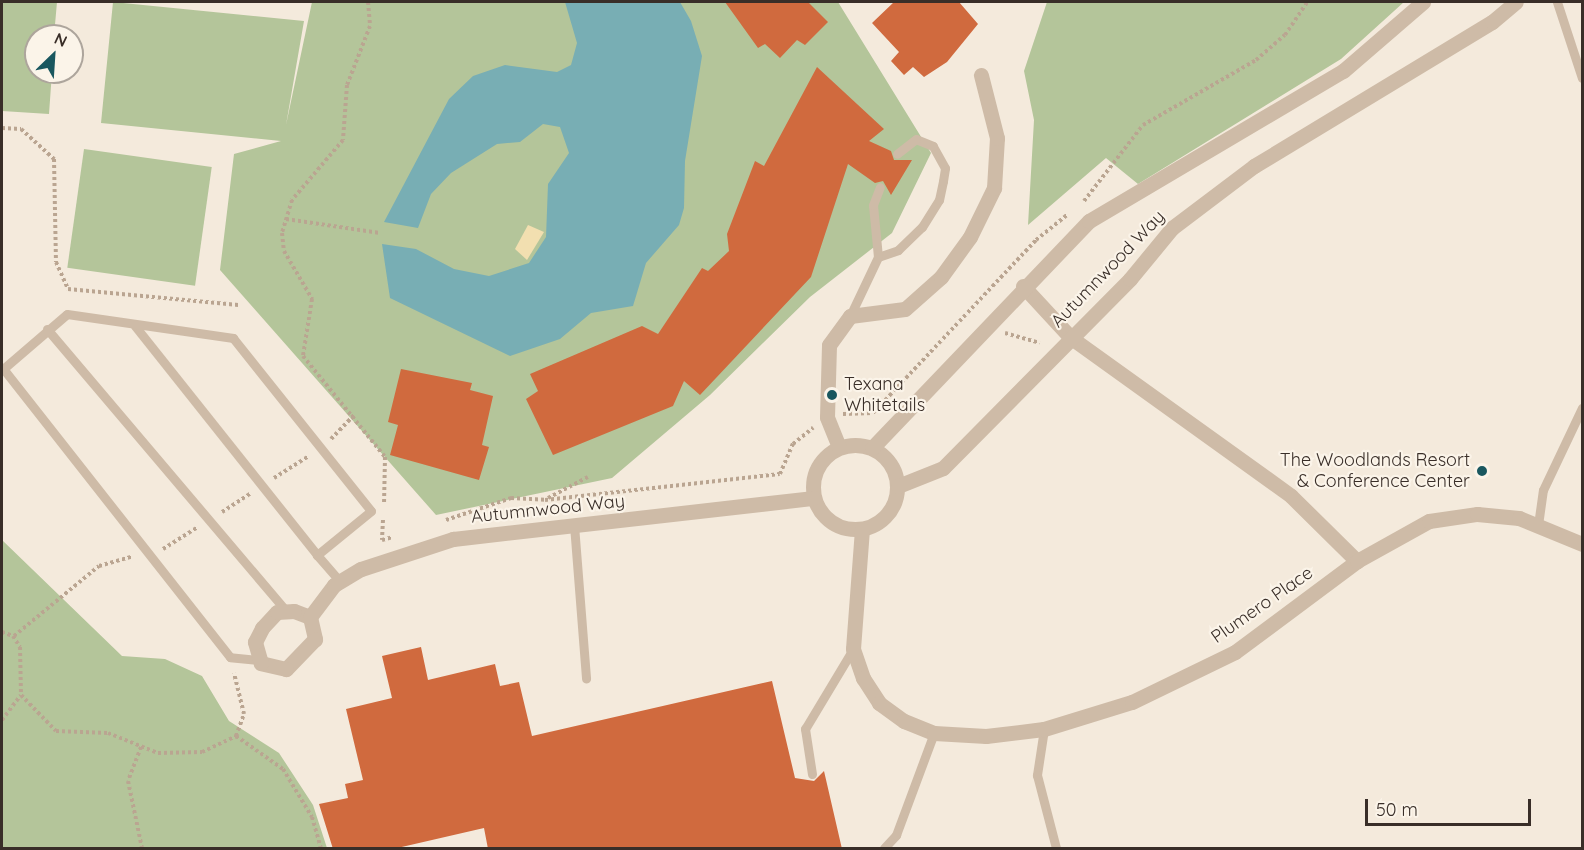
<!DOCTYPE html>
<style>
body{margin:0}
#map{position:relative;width:1584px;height:850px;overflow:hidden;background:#f4eadc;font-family:Quicksand,sans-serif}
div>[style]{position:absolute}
.green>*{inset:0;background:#b4c59a;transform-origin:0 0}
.sand>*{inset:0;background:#f2dfb0}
.water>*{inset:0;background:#78aeb4}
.building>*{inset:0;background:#d06a3e}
.path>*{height:4px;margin-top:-2px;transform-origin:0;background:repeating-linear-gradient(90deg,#baa591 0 3px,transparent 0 6px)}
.service>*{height:9px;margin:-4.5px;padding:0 4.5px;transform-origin:4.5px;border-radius:4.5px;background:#cebba7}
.minor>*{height:15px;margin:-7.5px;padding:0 7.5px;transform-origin:7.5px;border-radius:7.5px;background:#cebba7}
.minor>.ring{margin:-7.5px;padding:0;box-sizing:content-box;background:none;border:15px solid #cebba7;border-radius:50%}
.dots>*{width:16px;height:16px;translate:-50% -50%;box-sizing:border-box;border:3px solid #fbf4e9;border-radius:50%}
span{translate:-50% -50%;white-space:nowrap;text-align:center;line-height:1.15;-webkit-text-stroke:4.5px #fbf4e9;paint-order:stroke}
.street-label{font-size:18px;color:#392e28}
.poi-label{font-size:18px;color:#392e28}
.left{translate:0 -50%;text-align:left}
.right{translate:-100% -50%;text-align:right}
.frame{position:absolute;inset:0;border:3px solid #392e28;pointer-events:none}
.north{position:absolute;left:24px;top:24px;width:60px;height:60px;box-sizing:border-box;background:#fbf4e9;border:2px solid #ada59c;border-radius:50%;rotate:25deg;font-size:16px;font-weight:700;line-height:24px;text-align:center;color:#392e28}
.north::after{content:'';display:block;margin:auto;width:21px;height:27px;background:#19575f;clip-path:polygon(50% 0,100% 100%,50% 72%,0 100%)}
.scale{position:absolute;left:1365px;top:799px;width:166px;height:27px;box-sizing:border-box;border:3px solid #392e28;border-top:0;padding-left:8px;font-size:18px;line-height:21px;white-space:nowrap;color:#392e28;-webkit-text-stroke:4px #fbf4e9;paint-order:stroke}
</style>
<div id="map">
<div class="green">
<div style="clip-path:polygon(2px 2px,57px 2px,54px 36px,36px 36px,36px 72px,52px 72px,49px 114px,2px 111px)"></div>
<div style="clip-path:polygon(113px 2px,304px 21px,286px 125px,312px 2px,838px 2px,931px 153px,892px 233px,810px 297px,710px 395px,612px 478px,436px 515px,220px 270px,234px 154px,281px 141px,101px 123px)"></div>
<div style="clip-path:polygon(1047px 2px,1404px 2px,1341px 59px,1138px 184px,1106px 158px,1028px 225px,1034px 120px,1024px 71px)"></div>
<div style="left:84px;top:149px;width:129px;height:120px;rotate:8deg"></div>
<div style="clip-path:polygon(2px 540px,122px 656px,165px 659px,202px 676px,229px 721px,279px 753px,313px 805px,327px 848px,2px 848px)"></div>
</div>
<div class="sand">
<div style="clip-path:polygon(528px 225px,544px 232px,527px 260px,515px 249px)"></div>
</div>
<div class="water">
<div style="clip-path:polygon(565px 2px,680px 2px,691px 21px,702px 56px,685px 161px,684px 208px,679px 225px,646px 263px,633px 306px,591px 313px,560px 339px,510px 356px,390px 298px,382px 244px,416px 249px,454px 269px,489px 276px,529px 263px,546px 237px,548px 184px,569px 153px,560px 127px,543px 124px,520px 142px,497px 144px,451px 173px,431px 194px,418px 228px,384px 222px,449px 99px,473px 76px,505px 65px,557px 72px,571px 65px,577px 43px)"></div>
</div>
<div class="building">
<div style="clip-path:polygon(725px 2px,808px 2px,828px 22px,805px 45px,797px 40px,780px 58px,765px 44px,758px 48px)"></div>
<div style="clip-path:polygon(894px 2px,959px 2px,978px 24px,947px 62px,924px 77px,913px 67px,904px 75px,891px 61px,899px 52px,872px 23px)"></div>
<div style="clip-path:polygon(817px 67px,884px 129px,869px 141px,891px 151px,894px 160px,912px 160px,891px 195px,883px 181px,875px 183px,848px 164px,811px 277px,700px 395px,684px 381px,673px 406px,553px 455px,526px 399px,538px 391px,530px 374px,642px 326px,658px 334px,702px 268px,708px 271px,729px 251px,727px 234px,755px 161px,764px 166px)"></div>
<div style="clip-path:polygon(401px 369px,472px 383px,470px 390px,493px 396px,482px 445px,489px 447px,479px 480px,390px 455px,398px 425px,388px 422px)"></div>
<div style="clip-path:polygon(421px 647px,428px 680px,495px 664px,500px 686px,519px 682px,532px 736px,772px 681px,795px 778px,814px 781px,824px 771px,842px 849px,488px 849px,484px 828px,393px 849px,333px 849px,319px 804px,348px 798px,345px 784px,363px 780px,346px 709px,392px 698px,382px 656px)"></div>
</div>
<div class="path">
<div style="left:368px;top:2px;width:24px;rotate:85deg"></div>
<div style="left:370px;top:26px;width:63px;rotate:111.3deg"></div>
<div style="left:347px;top:85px;width:55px;rotate:94.2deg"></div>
<div style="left:343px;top:140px;width:79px;rotate:130.4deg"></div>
<div style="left:292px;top:200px;width:34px;rotate:107deg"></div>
<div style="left:282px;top:233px;width:18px;rotate:84deg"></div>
<div style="left:284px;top:251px;width:56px;rotate:59.7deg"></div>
<div style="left:312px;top:299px;width:58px;rotate:99deg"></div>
<div style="left:303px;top:356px;width:130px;rotate:50.9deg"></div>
<div style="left:385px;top:457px;width:46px;rotate:91.2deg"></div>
<div style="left:2px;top:128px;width:19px;rotate:3deg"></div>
<div style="left:21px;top:129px;width:45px;rotate:42.3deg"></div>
<div style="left:54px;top:159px;width:103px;rotate:88.9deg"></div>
<div style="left:56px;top:262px;width:30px;rotate:66deg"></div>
<div style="left:68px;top:289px;width:171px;rotate:5.4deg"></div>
<div style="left:1084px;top:201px;width:96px;rotate:-52.2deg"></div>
<div style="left:1143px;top:125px;width:130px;rotate:-29.9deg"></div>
<div style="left:1256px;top:60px;width:38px;rotate:-41deg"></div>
<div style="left:1285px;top:35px;width:40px;rotate:-56deg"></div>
<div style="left:286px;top:219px;width:95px;rotate:8.5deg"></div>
<div style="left:1005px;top:333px;width:36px;rotate:16deg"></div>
<div style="left:843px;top:414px;width:30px;rotate:-2deg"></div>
<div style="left:873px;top:413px;width:238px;rotate:-46.7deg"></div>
<div style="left:1036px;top:240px;width:40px;rotate:-39deg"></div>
<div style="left:331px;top:439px;width:33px;rotate:-46deg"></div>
<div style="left:274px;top:478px;width:41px;rotate:-32.2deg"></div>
<div style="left:548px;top:498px;width:45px;rotate:-27.7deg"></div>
<div style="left:222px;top:512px;width:35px;rotate:-33deg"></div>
<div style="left:383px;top:520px;width:20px;rotate:93deg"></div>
<div style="left:382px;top:540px;width:11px;rotate:-15deg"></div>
<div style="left:446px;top:520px;width:69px;rotate:-18.7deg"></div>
<div style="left:511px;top:498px;width:34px;rotate:3deg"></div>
<div style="left:545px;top:500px;width:236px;rotate:-6.3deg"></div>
<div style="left:780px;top:474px;width:33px;rotate:-67deg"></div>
<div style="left:793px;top:444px;width:26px;rotate:-39deg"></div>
<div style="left:163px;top:549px;width:41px;rotate:-32.2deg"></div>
<div style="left:2px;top:632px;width:12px;rotate:20deg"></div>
<div style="left:13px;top:636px;width:13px;rotate:58deg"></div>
<div style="left:20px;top:647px;width:48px;rotate:88.8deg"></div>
<div style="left:21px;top:695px;width:50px;rotate:45.8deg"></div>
<div style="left:56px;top:731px;width:52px;rotate:2.2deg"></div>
<div style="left:108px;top:733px;width:54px;rotate:21.8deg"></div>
<div style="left:158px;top:753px;width:44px;rotate:-1.3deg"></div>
<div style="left:202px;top:752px;width:38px;rotate:-25deg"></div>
<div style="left:236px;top:736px;width:23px;rotate:-70deg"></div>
<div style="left:244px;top:714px;width:42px;rotate:-103.7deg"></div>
<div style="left:14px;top:636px;width:110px;rotate:-39.5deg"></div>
<div style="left:99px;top:566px;width:35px;rotate:-16deg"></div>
<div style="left:2px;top:720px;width:31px;rotate:-53deg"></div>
<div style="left:236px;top:736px;width:57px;rotate:35.1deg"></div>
<div style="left:283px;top:769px;width:56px;rotate:58.9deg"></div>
<div style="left:312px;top:817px;width:32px;rotate:74deg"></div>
<div style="left:141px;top:747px;width:36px;rotate:111deg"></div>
<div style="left:128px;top:781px;width:68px;rotate:78.2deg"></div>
</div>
<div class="service">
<div style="left:1557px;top:2px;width:80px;rotate:71.8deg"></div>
<div style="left:878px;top:257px;width:21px;rotate:-19deg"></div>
<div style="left:898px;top:250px;width:33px;rotate:-44deg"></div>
<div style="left:922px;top:227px;width:32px;rotate:-58deg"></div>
<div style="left:939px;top:200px;width:19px;rotate:-78deg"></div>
<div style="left:943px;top:181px;width:13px;rotate:-81deg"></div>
<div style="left:945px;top:168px;width:25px;rotate:-119deg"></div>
<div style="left:933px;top:146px;width:18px;rotate:-158deg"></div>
<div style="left:916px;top:139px;width:24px;rotate:142deg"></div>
<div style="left:850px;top:316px;width:65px;rotate:-64.6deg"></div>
<div style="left:878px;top:257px;width:52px;rotate:-95.5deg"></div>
<div style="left:873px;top:205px;width:19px;rotate:-69deg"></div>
<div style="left:135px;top:326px;width:293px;rotate:51.5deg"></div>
<div style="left:47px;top:329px;width:370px;rotate:49.7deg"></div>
<div style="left:574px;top:525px;width:154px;rotate:85.5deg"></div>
<div style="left:1538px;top:525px;width:35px;rotate:-82deg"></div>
<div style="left:1543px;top:490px;width:91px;rotate:-64.6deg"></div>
<div style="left:257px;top:660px;width:27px;rotate:-174deg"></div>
<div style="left:230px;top:657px;width:367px;rotate:-128.2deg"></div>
<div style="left:3px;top:369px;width:84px;rotate:-40.7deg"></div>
<div style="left:67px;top:314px;width:168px;rotate:8.2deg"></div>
<div style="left:233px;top:338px;width:221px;rotate:51.4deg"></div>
<div style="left:371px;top:511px;width:70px;rotate:140.8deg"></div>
<div style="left:317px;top:555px;width:35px;rotate:49deg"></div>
<div style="left:1044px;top:729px;width:47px;rotate:98.7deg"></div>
<div style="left:1037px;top:775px;width:75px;rotate:75.4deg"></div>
<div style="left:812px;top:774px;width:46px;rotate:-98.8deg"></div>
<div style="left:805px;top:729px;width:93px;rotate:-59deg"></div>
<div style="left:884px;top:848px;width:18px;rotate:-47deg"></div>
<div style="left:896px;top:835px;width:109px;rotate:-69.6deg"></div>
</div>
<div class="minor">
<div style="left:1023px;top:286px;width:69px;rotate:47.3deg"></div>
<div style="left:1070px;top:337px;width:272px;rotate:35.7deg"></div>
<div style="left:1291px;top:496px;width:93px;rotate:44.6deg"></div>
<div class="ring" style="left:813px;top:445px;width:69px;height:69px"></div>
<div style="left:839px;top:447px;width:32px;rotate:-112deg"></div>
<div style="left:827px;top:417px;width:72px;rotate:-88.4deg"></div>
<div style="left:829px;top:345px;width:36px;rotate:-54deg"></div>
<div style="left:850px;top:316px;width:55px;rotate:-7.3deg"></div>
<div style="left:905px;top:309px;width:48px;rotate:-41.6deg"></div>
<div style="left:941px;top:277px;width:49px;rotate:-54.1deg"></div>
<div style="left:970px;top:237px;width:55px;rotate:-63.9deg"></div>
<div style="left:994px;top:188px;width:50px;rotate:-86.6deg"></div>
<div style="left:997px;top:138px;width:65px;rotate:-104.3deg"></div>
<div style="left:872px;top:448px;width:314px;rotate:-46.3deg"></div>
<div style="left:1089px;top:221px;width:295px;rotate:-30.6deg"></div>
<div style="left:1343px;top:71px;width:106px;rotate:-40.8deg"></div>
<div style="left:898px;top:486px;width:48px;rotate:-21.8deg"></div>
<div style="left:943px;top:468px;width:266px;rotate:-45.3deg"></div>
<div style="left:1130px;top:279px;width:66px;rotate:-50.5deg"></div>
<div style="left:1172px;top:228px;width:103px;rotate:-37.1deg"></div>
<div style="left:1254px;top:166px;width:278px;rotate:-31.2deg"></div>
<div style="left:1492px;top:22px;width:31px;rotate:-40deg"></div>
<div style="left:862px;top:529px;width:120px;rotate:94.3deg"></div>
<div style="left:853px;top:649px;width:31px;rotate:71deg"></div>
<div style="left:863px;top:678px;width:30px;rotate:57deg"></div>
<div style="left:879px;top:703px;width:31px;rotate:36deg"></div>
<div style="left:904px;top:721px;width:32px;rotate:22deg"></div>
<div style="left:934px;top:733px;width:52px;rotate:3.3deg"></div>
<div style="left:986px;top:736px;width:58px;rotate:-6.9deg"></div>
<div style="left:1044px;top:729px;width:92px;rotate:-17.1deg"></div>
<div style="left:1132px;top:702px;width:114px;rotate:-25.9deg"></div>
<div style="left:1235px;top:652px;width:152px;rotate:-36.7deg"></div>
<div style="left:1357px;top:561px;width:82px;rotate:-29.1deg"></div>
<div style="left:1429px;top:521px;width:49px;rotate:-8.3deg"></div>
<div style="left:1477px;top:514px;width:42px;rotate:5.4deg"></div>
<div style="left:1519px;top:518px;width:68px;rotate:22.4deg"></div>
<div style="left:294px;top:611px;width:17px;rotate:21deg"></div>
<div style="left:310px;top:617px;width:23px;rotate:77deg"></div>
<div style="left:315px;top:639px;width:42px;rotate:134deg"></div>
<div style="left:286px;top:669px;width:26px;rotate:-167deg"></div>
<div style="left:261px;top:663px;width:22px;rotate:-106deg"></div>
<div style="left:255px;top:642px;width:16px;rotate:-63deg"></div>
<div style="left:262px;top:628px;width:22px;rotate:-47deg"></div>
<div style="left:277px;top:612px;width:17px;rotate:-3deg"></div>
<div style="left:310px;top:617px;width:40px;rotate:-53deg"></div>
<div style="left:334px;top:585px;width:31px;rotate:-31deg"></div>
<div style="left:361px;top:569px;width:97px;rotate:-18.1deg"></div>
<div style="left:453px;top:539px;width:363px;rotate:-6.5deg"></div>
</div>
<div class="dots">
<div style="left:832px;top:395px;background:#19575f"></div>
<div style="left:1482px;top:471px;background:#19575f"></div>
</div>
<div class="street-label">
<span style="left:1108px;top:269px;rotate:-46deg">Autumnwood Way</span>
<span style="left:548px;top:509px;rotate:-6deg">Autumnwood Way</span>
<span style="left:1262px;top:605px;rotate:-35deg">Plumero Place</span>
</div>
<div class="poi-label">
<span class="left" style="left:844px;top:395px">Texana<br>Whitetails</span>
<span class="right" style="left:1470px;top:471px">The Woodlands Resort<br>&amp; Conference Center</span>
</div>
<div class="frame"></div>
<div class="north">N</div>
<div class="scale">50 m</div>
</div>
